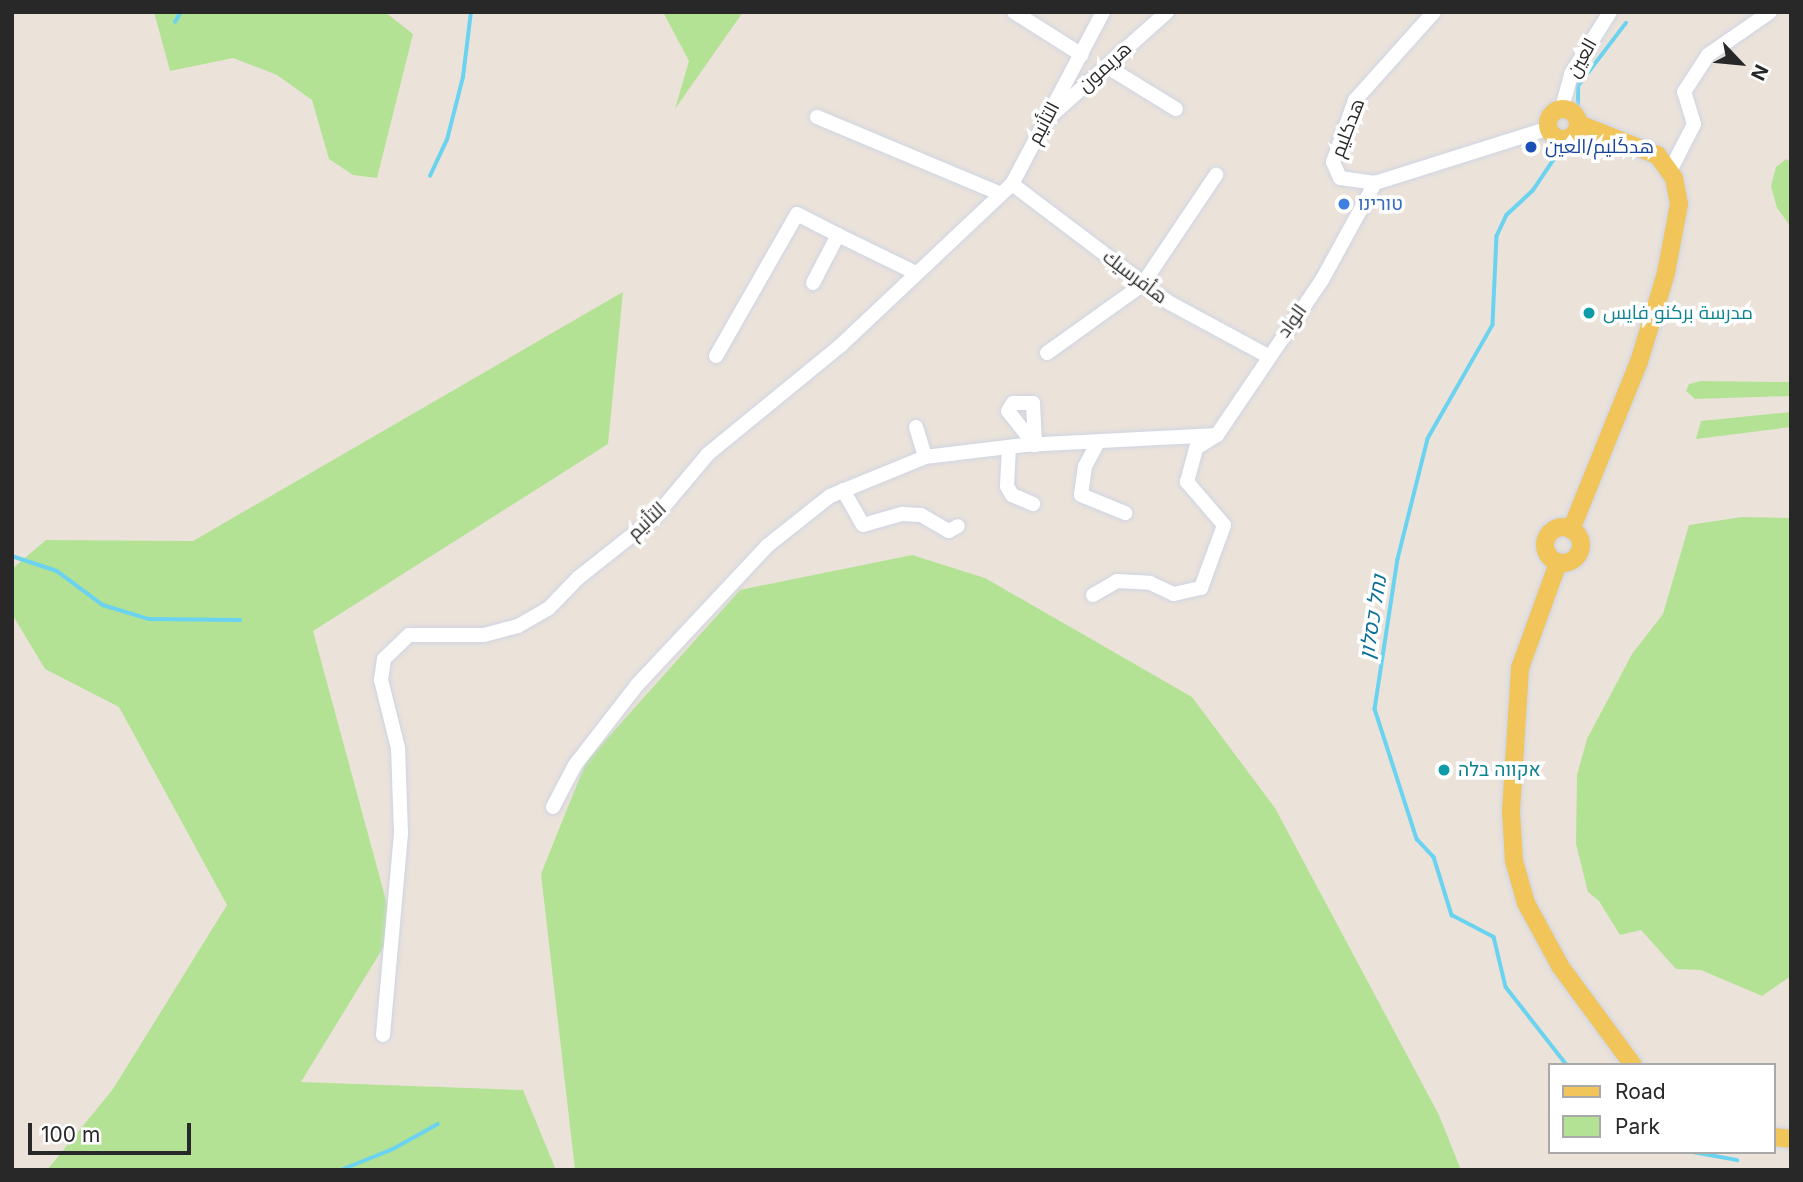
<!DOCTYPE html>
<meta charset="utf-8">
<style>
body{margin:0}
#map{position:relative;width:1803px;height:1182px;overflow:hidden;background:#ebe3da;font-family:Inter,Cairo,Heebo,sans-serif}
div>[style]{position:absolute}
.green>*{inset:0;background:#b4e295}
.stream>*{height:3.5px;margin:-1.75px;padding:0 1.75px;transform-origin:1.75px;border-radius:1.75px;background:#6bd3ef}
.roads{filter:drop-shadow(0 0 2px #cfd4e2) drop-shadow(0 0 2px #cfd4e2)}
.minor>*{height:14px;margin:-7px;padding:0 7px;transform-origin:7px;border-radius:7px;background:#fff}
.major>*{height:18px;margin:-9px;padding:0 9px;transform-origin:9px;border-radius:9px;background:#f1c559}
.major>.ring{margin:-9px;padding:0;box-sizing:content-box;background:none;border:18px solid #f1c559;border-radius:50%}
.dots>*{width:19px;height:19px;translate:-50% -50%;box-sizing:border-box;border:4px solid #fff;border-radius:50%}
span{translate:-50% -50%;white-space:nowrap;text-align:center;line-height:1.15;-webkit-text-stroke:7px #fff;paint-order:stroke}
.street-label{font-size:19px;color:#282828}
.transit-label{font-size:19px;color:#164399}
.left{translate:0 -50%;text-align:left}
.shop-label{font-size:19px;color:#366cbe}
.culture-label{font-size:19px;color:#0d838f}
.water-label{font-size:21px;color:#0c7098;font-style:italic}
.frame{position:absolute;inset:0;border:14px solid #282828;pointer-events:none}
.legend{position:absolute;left:1548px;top:1063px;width:228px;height:91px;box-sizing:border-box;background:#fff;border:2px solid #a9a9a9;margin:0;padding:9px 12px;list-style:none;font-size:21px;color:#282828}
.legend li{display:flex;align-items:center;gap:14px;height:35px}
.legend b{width:35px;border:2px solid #a9a9a9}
.north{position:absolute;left:1705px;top:28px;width:70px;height:70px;-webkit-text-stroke:5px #fff;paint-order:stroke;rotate:116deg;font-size:19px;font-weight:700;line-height:28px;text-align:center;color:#282828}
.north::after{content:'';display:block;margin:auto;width:24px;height:32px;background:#282828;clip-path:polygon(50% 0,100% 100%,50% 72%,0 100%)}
.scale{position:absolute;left:28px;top:1123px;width:163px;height:32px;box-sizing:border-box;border:4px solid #282828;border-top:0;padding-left:9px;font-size:21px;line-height:24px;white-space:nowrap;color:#282828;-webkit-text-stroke:5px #fff;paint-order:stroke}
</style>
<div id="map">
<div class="green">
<div style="clip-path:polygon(154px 12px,385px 12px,413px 34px,377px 178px,353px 175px,329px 159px,312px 100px,277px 75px,233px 58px,170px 71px)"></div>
<div style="clip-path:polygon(663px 12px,743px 12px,675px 109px,689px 61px)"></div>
<div style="clip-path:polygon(1786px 159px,1791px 162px,1791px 227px,1777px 208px,1771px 186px,1776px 167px)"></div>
<div style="clip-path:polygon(623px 292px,608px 444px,313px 631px,394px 930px,301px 1082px,523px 1090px,556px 1170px,47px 1170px,113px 1089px,227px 905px,119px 707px,45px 669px,12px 614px,12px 569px,46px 540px,193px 541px)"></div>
<div style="clip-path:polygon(1701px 381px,1791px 382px,1791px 396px,1695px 399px,1686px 391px,1689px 384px)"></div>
<div style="clip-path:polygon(1791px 412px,1791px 427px,1696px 439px,1701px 421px)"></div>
<div style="clip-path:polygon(1742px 517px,1791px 518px,1791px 976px,1762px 996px,1701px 970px,1676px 969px,1641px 930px,1620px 935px,1599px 901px,1588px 892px,1576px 844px,1577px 775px,1587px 739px,1632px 654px,1663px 614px,1689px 525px)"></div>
<div style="clip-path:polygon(912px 555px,985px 578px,1192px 697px,1275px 808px,1439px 1115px,1461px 1170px,575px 1170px,541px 874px,586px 762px,740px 590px)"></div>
</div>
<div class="stream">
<div style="left:175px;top:22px;width:12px;rotate:-59deg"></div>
<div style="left:1578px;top:113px;width:27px;rotate:-90deg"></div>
<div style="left:1578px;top:86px;width:79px;rotate:-52.7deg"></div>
<div style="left:1560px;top:151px;width:48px;rotate:124deg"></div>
<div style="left:1533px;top:191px;width:35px;rotate:137deg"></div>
<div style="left:1507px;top:215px;width:23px;rotate:115deg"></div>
<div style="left:1497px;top:236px;width:89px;rotate:92.6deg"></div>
<div style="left:1493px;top:325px;width:131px;rotate:119.7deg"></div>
<div style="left:1428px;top:439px;width:124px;rotate:104deg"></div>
<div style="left:1398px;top:559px;width:152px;rotate:98.7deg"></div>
<div style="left:1375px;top:709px;width:137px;rotate:72.1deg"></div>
<div style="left:1417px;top:839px;width:25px;rotate:47deg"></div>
<div style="left:1434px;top:857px;width:61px;rotate:72.8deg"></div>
<div style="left:1452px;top:915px;width:47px;rotate:27.6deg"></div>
<div style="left:1494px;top:937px;width:51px;rotate:76.5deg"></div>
<div style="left:1506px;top:987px;width:99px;rotate:52deg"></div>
<div style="left:430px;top:176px;width:40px;rotate:-65deg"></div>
<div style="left:447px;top:140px;width:65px;rotate:-75.7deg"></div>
<div style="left:463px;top:77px;width:65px;rotate:-83deg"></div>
<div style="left:12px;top:556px;width:47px;rotate:18.4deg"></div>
<div style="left:57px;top:571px;width:57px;rotate:36.5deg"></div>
<div style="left:103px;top:605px;width:48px;rotate:16.9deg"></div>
<div style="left:149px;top:619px;width:91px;rotate:0.6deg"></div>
<div style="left:1693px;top:1152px;width:45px;rotate:10.3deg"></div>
<div style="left:341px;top:1170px;width:56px;rotate:-22deg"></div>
<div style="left:393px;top:1149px;width:51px;rotate:-29.1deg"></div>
</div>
<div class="roads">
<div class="minor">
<div style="left:1014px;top:12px;width:80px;rotate:32.3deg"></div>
<div style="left:1434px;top:12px;width:118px;rotate:131.9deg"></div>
<div style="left:1355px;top:100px;width:66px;rotate:109.5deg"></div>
<div style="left:1333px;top:162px;width:17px;rotate:66deg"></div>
<div style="left:1340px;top:178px;width:35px;rotate:8deg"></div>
<div style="left:1375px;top:183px;width:182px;rotate:-17.5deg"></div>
<div style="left:1106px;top:66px;width:82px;rotate:31.6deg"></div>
<div style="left:1562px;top:108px;width:35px;rotate:-75deg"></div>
<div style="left:1571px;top:74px;width:73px;rotate:-57.8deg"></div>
<div style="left:1053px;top:114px;width:153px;rotate:-41.8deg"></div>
<div style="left:817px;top:117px;width:197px;rotate:22.7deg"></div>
<div style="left:1670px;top:171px;width:53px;rotate:-62.9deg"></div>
<div style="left:1694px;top:124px;width:34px;rotate:-107deg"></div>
<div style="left:1684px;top:92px;width:44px;rotate:-57deg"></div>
<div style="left:1708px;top:55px;width:75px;rotate:-34.7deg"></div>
<div style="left:1012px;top:184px;width:196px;rotate:37.1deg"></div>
<div style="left:1168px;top:302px;width:114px;rotate:28.4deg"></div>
<div style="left:813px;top:283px;width:54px;rotate:-62.5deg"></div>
<div style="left:838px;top:235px;width:85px;rotate:26deg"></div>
<div style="left:1047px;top:353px;width:117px;rotate:-35.6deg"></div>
<div style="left:1142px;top:285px;width:133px;rotate:-56.1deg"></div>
<div style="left:716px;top:356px;width:163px;rotate:-60.3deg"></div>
<div style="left:797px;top:214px;width:46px;rotate:27.1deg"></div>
<div style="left:1013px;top:403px;width:20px"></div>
<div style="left:1033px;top:403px;width:42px;rotate:87.3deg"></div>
<div style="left:1035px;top:445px;width:43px;rotate:-128.5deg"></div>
<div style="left:1008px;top:411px;width:9px;rotate:-58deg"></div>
<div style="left:916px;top:427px;width:31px;rotate:73deg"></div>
<div style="left:1098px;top:442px;width:27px;rotate:118deg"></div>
<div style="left:1085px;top:466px;width:29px;rotate:98deg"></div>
<div style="left:1081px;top:495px;width:48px;rotate:22.2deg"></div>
<div style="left:1009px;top:447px;width:39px;rotate:93deg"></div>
<div style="left:1007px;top:486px;width:10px;rotate:61deg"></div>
<div style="left:1012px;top:495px;width:23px;rotate:23deg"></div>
<div style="left:843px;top:490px;width:40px;rotate:60.3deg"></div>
<div style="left:863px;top:525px;width:41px;rotate:-15.8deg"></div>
<div style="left:902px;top:514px;width:19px;rotate:3deg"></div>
<div style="left:921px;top:515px;width:32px;rotate:30deg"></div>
<div style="left:949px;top:531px;width:10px;rotate:-29deg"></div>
<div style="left:1093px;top:595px;width:28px;rotate:-30deg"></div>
<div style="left:1117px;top:581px;width:33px;rotate:3deg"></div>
<div style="left:1150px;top:583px;width:26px;rotate:25deg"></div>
<div style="left:1174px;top:594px;width:28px;rotate:-13deg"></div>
<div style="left:1201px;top:588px;width:67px;rotate:-69.9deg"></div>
<div style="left:1224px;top:525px;width:57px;rotate:-130.7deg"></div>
<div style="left:1187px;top:482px;width:35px;rotate:-75deg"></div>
<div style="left:1196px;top:448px;width:25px;rotate:-32deg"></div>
<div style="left:1217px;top:435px;width:187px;rotate:-55.9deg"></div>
<div style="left:1322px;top:280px;width:111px;rotate:-61.3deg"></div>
<div style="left:553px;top:807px;width:47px;rotate:-62.4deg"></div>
<div style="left:575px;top:765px;width:101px;rotate:-52.2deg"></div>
<div style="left:637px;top:685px;width:190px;rotate:-46.9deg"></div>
<div style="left:767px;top:546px;width:80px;rotate:-38.4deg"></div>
<div style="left:830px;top:496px;width:103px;rotate:-22.3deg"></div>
<div style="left:925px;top:457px;width:100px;rotate:-6.9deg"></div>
<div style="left:1024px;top:445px;width:193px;rotate:-3deg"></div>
<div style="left:383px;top:1035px;width:203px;rotate:-84.9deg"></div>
<div style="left:401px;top:833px;width:85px;rotate:-92deg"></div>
<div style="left:398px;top:748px;width:70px;rotate:-104deg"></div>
<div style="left:381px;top:680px;width:21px;rotate:-82deg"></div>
<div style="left:384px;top:659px;width:35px;rotate:-44deg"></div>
<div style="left:409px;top:635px;width:75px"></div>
<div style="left:484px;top:635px;width:35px;rotate:-15deg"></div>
<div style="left:518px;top:626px;width:34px;rotate:-30deg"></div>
<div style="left:548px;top:609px;width:43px;rotate:-45.9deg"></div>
<div style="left:578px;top:578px;width:98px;rotate:-38.4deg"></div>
<div style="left:655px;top:517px;width:82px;rotate:-49.9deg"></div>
<div style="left:708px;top:454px;width:172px;rotate:-39.3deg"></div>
<div style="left:841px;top:345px;width:235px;rotate:-43.3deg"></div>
<div style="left:1012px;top:184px;width:195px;rotate:-62.1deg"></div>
</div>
<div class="major">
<div class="ring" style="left:1548px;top:109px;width:12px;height:12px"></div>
<div class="ring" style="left:1545px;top:527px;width:18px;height:18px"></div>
<div style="left:1571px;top:530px;width:181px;rotate:-68deg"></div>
<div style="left:1639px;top:362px;width:93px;rotate:-73.1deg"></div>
<div style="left:1666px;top:273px;width:70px;rotate:-79.3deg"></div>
<div style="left:1679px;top:204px;width:26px;rotate:-101deg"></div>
<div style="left:1674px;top:178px;width:29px;rotate:-126deg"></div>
<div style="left:1657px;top:155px;width:84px;rotate:-158.3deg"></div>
<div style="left:1558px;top:563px;width:112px;rotate:109.9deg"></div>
<div style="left:1520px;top:668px;width:143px;rotate:93.6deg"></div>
<div style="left:1511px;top:811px;width:50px;rotate:86.6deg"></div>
<div style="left:1514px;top:861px;width:44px;rotate:74.1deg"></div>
<div style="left:1526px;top:903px;width:72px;rotate:61.6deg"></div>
<div style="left:1560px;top:966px;width:123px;rotate:53.6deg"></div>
<div style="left:1773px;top:1137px;width:18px;rotate:6deg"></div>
</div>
</div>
<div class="dots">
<div style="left:1531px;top:147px;background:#1a4fb4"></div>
<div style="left:1344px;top:204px;background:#3f7fe0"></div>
<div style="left:1589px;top:313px;background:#0f9aa8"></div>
<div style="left:1444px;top:770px;background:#0f9aa8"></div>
</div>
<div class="street-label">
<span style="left:1582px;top:58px;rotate:-61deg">العين</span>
<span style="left:1105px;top:67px;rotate:-42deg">هريمون</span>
<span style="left:1044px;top:123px;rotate:-62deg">التأنيم</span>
<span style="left:1348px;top:128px;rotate:-69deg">هدكليم</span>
<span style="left:1135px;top:277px;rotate:37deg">هأفرسيك</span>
<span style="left:1292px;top:321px;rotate:-54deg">الواد</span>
<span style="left:647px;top:521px;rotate:-43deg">التأنيم</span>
</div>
<div class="transit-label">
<span class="left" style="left:1545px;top:147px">هدكَليم/العين</span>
</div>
<div class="shop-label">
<span class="left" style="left:1358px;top:204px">טורינו</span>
</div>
<div class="culture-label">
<span class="left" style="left:1603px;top:313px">مدرسة بركنو فايس</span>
<span class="left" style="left:1458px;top:770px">אקווה בלה</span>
</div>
<div class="water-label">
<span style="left:1373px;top:617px;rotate:-81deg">נחל כסלון</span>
</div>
<div class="frame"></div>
<ul class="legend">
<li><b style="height:9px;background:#f1c559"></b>Road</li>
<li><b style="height:19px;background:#b4e295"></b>Park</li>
</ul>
<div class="north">N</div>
<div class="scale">100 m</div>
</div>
